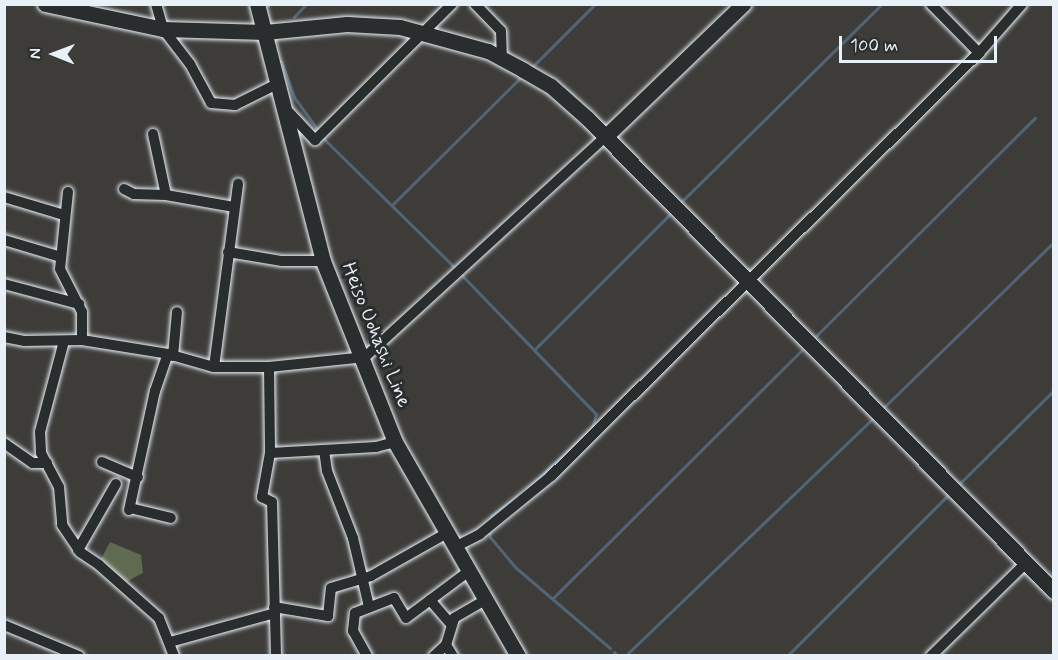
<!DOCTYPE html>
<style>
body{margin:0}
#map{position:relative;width:1058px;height:660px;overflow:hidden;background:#3d3c38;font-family:Mynerve,sans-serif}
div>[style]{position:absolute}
.green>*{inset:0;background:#606a51}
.stream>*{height:3px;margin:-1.5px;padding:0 1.5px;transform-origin:1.5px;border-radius:1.5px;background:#526575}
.roads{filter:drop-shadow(0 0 2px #e8f1f8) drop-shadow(0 0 2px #e8f1f8)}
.street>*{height:10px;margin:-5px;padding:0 5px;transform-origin:5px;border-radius:5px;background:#2a2d2e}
.secondary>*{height:15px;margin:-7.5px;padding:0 7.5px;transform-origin:7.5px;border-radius:7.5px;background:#2a2d2e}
span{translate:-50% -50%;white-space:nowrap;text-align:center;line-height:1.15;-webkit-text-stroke:6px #2a2d2e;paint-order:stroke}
.street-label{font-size:20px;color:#e8f1f8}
.frame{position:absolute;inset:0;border:6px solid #e8f1f8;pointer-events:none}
.north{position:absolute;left:24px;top:24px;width:60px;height:60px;-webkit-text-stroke:4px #2a2d2e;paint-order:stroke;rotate:271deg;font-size:16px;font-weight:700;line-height:24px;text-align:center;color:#e8f1f8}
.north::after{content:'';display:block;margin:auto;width:21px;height:27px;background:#e8f1f8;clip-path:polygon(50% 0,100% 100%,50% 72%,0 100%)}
.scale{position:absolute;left:839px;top:36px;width:158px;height:27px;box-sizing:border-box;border:3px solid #e8f1f8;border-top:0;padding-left:8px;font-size:18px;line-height:21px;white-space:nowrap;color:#e8f1f8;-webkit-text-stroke:4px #2a2d2e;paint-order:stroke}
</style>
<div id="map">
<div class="green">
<div style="clip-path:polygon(110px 542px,141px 555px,143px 573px,126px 582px,101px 559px)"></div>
</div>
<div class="stream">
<div style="left:268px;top:4px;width:2px;rotate:90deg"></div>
<div style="left:294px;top:17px;width:18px;rotate:-47deg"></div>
<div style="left:281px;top:61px;width:38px;rotate:70deg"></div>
<div style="left:294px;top:97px;width:54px;rotate:54deg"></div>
<div style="left:326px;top:141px;width:177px;rotate:44.5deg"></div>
<div style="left:452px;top:265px;width:207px;rotate:46deg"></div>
<div style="left:596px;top:414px;width:15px;rotate:106deg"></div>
<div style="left:592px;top:428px;width:89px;rotate:136.8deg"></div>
<div style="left:530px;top:69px;width:92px;rotate:-45deg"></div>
<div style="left:392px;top:205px;width:185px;rotate:-44.8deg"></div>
<div style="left:678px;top:205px;width:286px;rotate:-44.6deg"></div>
<div style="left:816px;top:336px;width:309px;rotate:-44.9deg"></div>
<div style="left:535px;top:349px;width:194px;rotate:-45deg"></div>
<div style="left:881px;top:410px;width:241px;rotate:-44.2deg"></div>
<div style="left:957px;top:486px;width:136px;rotate:-44.7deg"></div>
<div style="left:488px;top:524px;width:10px;rotate:-66deg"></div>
<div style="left:492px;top:515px;width:31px;rotate:-36deg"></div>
<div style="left:489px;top:530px;width:7px;rotate:82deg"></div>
<div style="left:490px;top:537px;width:39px;rotate:50deg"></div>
<div style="left:515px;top:567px;width:125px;rotate:40.5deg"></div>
<div style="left:553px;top:598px;width:351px;rotate:-44.9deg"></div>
<div style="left:614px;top:652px;width:5px;rotate:53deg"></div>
<div style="left:625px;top:656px;width:345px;rotate:-43.8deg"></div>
<div style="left:787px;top:656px;width:231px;rotate:-45deg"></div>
</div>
<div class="roads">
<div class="street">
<div style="left:156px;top:4px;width:26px;rotate:74deg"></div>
<div style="left:163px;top:29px;width:44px;rotate:52.4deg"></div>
<div style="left:190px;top:64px;width:44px;rotate:61.7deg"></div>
<div style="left:211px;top:103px;width:24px;rotate:5deg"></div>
<div style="left:235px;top:105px;width:47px;rotate:-26.6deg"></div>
<div style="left:475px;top:4px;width:37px;rotate:46deg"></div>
<div style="left:501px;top:31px;width:27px;rotate:88deg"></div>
<div style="left:931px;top:4px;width:69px;rotate:45.6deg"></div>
<div style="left:283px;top:106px;width:47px;rotate:46.7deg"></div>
<div style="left:315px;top:140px;width:193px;rotate:-44.8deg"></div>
<div style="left:153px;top:134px;width:62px;rotate:78deg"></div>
<div style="left:124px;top:189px;width:11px;rotate:27deg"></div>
<div style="left:134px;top:194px;width:32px;rotate:2deg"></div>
<div style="left:166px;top:195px;width:69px;rotate:10deg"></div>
<div style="left:68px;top:192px;width:77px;rotate:95.9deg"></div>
<div style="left:60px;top:269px;width:48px;rotate:62.9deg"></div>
<div style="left:82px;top:312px;width:28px;rotate:90deg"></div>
<div style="left:4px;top:197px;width:63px;rotate:16.7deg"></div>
<div style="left:4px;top:240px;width:59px;rotate:16.6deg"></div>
<div style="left:228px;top:252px;width:55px;rotate:9.5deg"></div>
<div style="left:282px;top:261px;width:41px"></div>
<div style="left:4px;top:284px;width:78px;rotate:14.9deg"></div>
<div style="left:4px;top:337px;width:20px;rotate:11deg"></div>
<div style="left:24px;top:341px;width:58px;rotate:-1deg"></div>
<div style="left:82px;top:340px;width:87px;rotate:9.2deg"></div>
<div style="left:168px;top:354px;width:48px;rotate:15.8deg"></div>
<div style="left:214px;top:367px;width:55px"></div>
<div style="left:269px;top:367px;width:97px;rotate:-5.9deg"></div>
<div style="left:365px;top:357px;width:326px;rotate:-42.5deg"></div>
<div style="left:64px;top:341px;width:94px;rotate:104.8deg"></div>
<div style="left:40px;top:432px;width:21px;rotate:87deg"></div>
<div style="left:41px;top:453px;width:38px;rotate:62deg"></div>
<div style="left:59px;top:487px;width:38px;rotate:85deg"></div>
<div style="left:62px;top:525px;width:32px;rotate:56deg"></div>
<div style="left:80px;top:552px;width:23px;rotate:34deg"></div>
<div style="left:99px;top:565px;width:80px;rotate:41.5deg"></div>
<div style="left:159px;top:618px;width:41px;rotate:68.5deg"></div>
<div style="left:173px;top:356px;width:44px;rotate:-84.8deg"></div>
<div style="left:214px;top:367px;width:185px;rotate:-82.5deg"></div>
<div style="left:269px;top:367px;width:86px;rotate:89.3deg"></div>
<div style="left:270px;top:453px;width:45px;rotate:100.3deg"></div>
<div style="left:262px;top:497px;width:11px;rotate:27deg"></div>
<div style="left:272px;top:502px;width:154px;rotate:88.5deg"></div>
<div style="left:4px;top:443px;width:35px;rotate:35deg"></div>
<div style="left:33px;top:463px;width:14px"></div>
<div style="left:324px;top:450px;width:21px;rotate:82deg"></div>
<div style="left:327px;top:471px;width:72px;rotate:68.8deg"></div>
<div style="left:353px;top:538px;width:71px;rotate:76.9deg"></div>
<div style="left:270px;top:453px;width:106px;rotate:-3.2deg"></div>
<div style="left:376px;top:447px;width:20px;rotate:-15deg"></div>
<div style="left:102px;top:462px;width:39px;rotate:23deg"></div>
<div style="left:130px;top:508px;width:42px;rotate:13.7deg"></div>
<div style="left:129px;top:510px;width:122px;rotate:-77.7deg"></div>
<div style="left:155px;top:391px;width:39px;rotate:-71deg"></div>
<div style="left:455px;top:547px;width:28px;rotate:-27deg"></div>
<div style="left:480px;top:534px;width:92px;rotate:-39.2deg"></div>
<div style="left:551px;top:476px;width:602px;rotate:-44.66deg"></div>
<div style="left:979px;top:53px;width:65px;rotate:-48.7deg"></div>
<div style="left:78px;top:550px;width:76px;rotate:-60.1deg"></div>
<div style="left:430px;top:600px;width:33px;rotate:49deg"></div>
<div style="left:274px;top:607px;width:55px;rotate:9.5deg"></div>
<div style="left:328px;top:616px;width:28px;rotate:-84deg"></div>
<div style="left:331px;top:588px;width:42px;rotate:-16.7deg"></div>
<div style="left:371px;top:576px;width:87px;rotate:-29.5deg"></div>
<div style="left:4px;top:625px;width:81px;rotate:22.5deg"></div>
<div style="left:170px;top:642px;width:109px;rotate:-15.4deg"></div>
<div style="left:446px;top:645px;width:13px;rotate:58deg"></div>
<div style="left:367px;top:656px;width:29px;rotate:-119deg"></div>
<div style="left:353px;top:631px;width:18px;rotate:-84deg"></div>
<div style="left:355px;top:613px;width:42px;rotate:-21deg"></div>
<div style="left:394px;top:598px;width:23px;rotate:59deg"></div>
<div style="left:406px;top:618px;width:79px;rotate:-36.7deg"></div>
<div style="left:434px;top:656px;width:16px;rotate:-43deg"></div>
<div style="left:446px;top:645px;width:28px;rotate:-73deg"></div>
<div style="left:454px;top:618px;width:36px;rotate:-30deg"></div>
<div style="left:931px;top:656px;width:133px;rotate:-44.4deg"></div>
</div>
<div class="secondary">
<div style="left:45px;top:4px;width:121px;rotate:12deg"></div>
<div style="left:163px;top:29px;width:102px;rotate:1.7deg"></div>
<div style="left:265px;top:32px;width:82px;rotate:-5.6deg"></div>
<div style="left:347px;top:24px;width:53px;rotate:3.2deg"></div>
<div style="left:400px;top:27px;width:91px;rotate:15.3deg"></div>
<div style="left:488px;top:51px;width:40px;rotate:28deg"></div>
<div style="left:523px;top:70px;width:32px;rotate:30deg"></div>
<div style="left:551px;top:86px;width:48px;rotate:41.6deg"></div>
<div style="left:587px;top:118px;width:665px;rotate:45.37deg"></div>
<div style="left:257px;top:4px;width:265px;rotate:75.6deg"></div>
<div style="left:323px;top:261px;width:195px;rotate:68.3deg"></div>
<div style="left:395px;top:442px;width:247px;rotate:60.1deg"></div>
<div style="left:605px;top:137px;width:192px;rotate:-43.9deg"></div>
</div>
</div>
<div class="street-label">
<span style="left:376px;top:335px;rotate:68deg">Heiso Uohashi Line</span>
</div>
<div class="frame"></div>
<div class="north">N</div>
<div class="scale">100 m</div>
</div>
